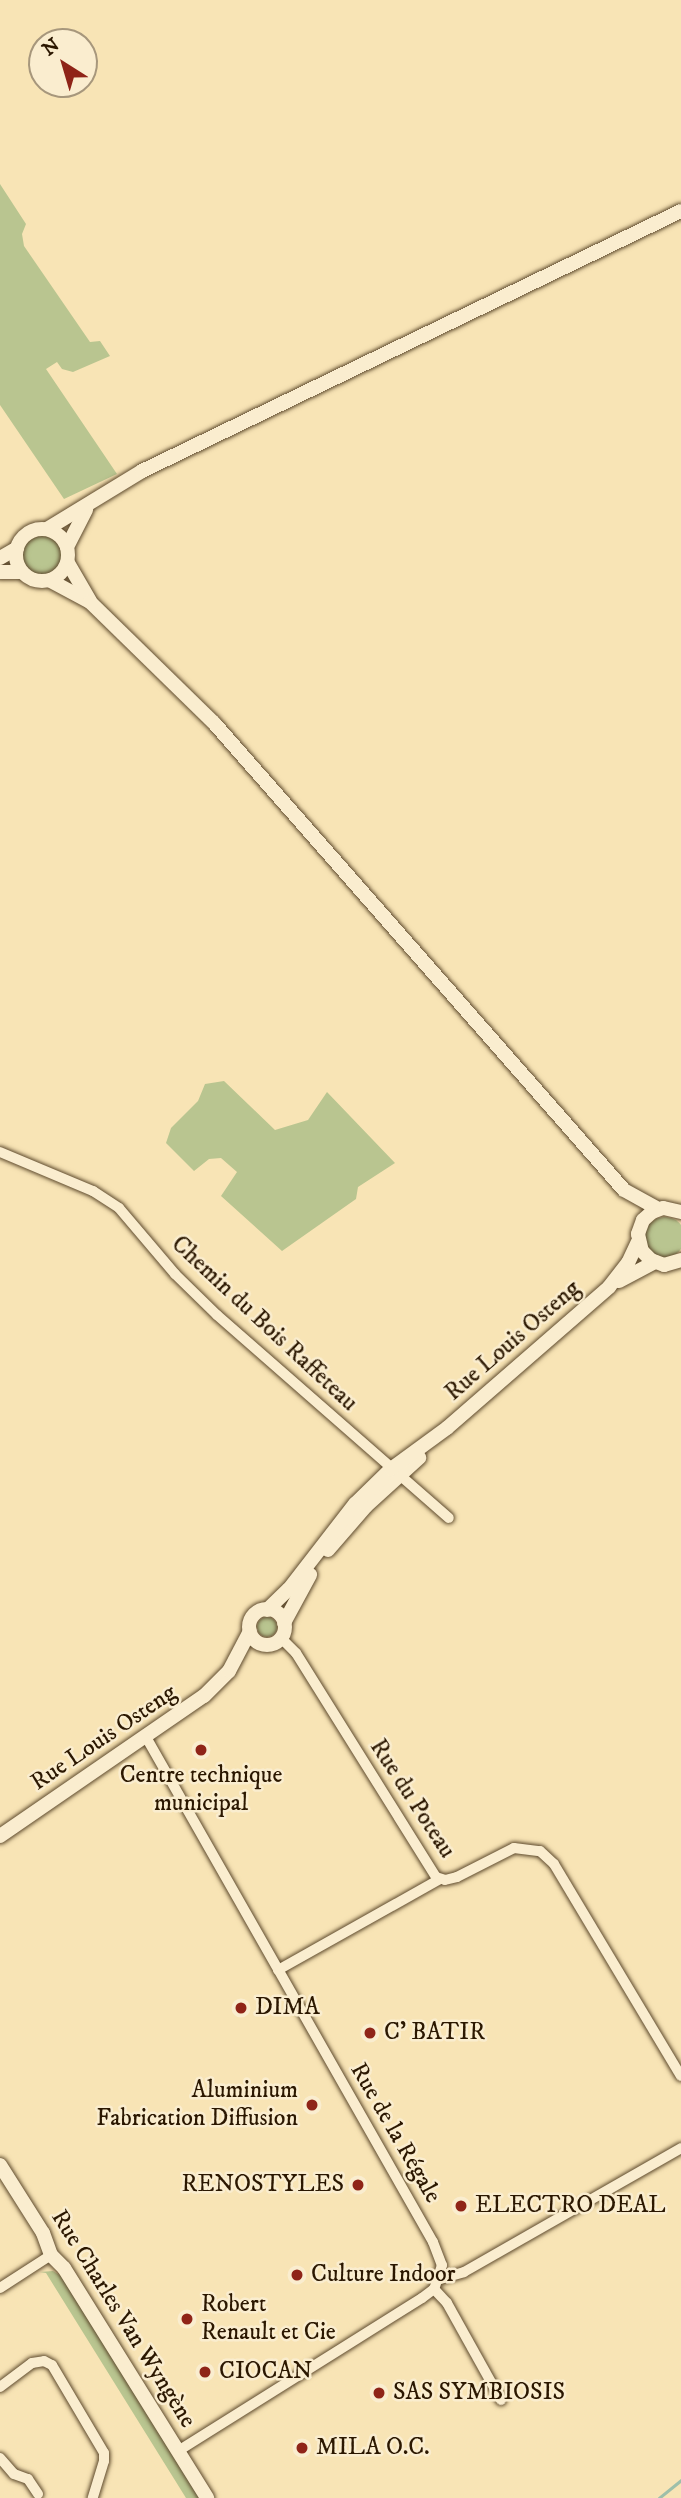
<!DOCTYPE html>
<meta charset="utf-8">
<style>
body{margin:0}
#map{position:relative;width:681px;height:2498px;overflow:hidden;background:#f8e4b5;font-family:"IM FELL DW Pica",serif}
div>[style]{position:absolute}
.green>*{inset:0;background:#b9c590}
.round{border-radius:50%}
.stream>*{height:2.5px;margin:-1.25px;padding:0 1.25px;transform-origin:1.25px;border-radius:1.25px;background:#9ebfaa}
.roads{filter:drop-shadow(0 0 2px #5e4a2d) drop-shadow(0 0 2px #5e4a2d)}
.street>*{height:10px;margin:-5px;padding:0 5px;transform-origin:5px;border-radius:5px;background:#faedcf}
.secondary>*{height:14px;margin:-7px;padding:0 7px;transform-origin:7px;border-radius:7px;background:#faedcf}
.secondary>.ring{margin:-7px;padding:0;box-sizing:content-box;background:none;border:14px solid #faedcf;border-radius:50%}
.dots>*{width:19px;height:19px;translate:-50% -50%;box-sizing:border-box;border:4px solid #faedcf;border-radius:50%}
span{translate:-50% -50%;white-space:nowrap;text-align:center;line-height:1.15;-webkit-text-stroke:5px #faedcf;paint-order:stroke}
.street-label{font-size:24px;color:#2b1700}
.poi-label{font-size:24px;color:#2b1700}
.left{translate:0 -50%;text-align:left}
.right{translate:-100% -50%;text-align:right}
.north{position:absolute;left:28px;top:28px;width:70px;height:70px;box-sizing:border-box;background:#faedcf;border:2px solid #a7977c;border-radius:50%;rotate:323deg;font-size:19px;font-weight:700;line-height:28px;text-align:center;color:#2b1700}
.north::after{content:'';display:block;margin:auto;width:24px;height:32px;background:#8f2418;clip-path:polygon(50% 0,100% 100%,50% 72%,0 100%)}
</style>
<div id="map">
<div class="green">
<div style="clip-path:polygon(0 184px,26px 224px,22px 234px,24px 246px,90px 342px,100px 341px,110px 356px,73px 372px,62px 369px,57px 362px,46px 369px,117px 474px,64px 499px,0 405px)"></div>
<div class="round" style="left:22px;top:536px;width:40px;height:40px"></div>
<div style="clip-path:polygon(224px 1081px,275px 1130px,308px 1120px,327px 1092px,395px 1163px,358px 1187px,356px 1199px,282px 1251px,221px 1196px,237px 1172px,221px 1158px,209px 1159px,194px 1171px,166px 1143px,171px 1128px,198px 1101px,205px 1084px)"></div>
<div class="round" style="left:645px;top:1217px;width:40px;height:40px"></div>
<div class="round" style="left:257px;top:1617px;width:20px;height:20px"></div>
<div style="clip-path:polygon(53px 2271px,61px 2276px,199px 2498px,186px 2498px,46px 2273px,40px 2272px)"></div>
</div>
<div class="stream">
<div style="left:659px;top:2498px;width:28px;rotate:-39deg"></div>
</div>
<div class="roads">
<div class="street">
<div style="left:0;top:1152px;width:101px;rotate:22.8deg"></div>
<div style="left:93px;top:1191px;width:31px;rotate:33deg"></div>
<div style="left:119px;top:1208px;width:87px;rotate:49.7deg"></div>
<div style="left:175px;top:1274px;width:59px;rotate:44.3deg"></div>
<div style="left:217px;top:1315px;width:308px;rotate:41.2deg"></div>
<div style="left:281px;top:1638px;width:21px;rotate:45deg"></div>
<div style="left:296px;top:1653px;width:264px;rotate:58deg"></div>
<div style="left:436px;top:1877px;width:9px;rotate:18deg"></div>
<div style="left:445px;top:1880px;width:12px;rotate:-14deg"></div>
<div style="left:457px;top:1877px;width:64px;rotate:-27deg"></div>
<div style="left:514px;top:1848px;width:26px;rotate:7deg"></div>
<div style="left:540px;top:1851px;width:19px;rotate:43deg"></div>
<div style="left:554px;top:1864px;width:247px;rotate:59.1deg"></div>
<div style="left:146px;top:1737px;width:581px;rotate:60.39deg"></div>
<div style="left:433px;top:2242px;width:25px;rotate:69deg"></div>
<div style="left:442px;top:2265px;width:25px;rotate:108deg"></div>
<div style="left:434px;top:2289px;width:15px;rotate:143deg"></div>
<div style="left:422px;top:2298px;width:288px;rotate:147.9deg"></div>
<div style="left:278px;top:1970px;width:186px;rotate:-29.3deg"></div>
<div style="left:440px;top:2279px;width:25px;rotate:-16deg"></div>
<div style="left:464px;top:2272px;width:250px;rotate:-29.7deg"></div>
<div style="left:0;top:2288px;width:61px;rotate:-32.9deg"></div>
<div style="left:434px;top:2289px;width:19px;rotate:47deg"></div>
<div style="left:447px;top:2303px;width:111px;rotate:60.9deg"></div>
<div style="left:0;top:2387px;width:40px;rotate:-37deg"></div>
<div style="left:32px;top:2363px;width:12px;rotate:-9deg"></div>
<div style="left:44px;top:2361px;width:9px;rotate:27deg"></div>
<div style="left:52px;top:2365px;width:102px;rotate:59.4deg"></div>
<div style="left:104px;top:2453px;width:8px;rotate:90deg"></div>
<div style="left:104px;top:2461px;width:39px;rotate:107deg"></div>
<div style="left:0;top:2458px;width:21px;rotate:49deg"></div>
<div style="left:14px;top:2474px;width:15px;rotate:20deg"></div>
<div style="left:28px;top:2479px;width:18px;rotate:56deg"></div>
</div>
<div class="secondary">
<div class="ring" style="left:16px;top:529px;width:38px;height:38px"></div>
<div style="left:47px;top:529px;width:111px;rotate:-31.4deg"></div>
<div style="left:142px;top:471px;width:598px;rotate:-25.75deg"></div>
<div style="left:67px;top:547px;width:42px;rotate:-62.8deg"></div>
<div style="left:0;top:558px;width:20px;rotate:-30deg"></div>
<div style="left:68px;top:563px;width:44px;rotate:59.9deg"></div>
<div style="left:0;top:572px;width:22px"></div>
<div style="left:51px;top:581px;width:44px;rotate:28.3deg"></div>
<div style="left:90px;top:602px;width:173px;rotate:44.3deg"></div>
<div style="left:214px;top:723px;width:621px;rotate:48.72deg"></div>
<div style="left:624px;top:1190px;width:39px;rotate:29deg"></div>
<div style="left:681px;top:1212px;width:18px;rotate:-167deg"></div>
<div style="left:663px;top:1208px;width:12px;rotate:160deg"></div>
<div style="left:652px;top:1212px;width:12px;rotate:138deg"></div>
<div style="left:643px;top:1220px;width:15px;rotate:110deg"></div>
<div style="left:638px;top:1234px;width:17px;rotate:77deg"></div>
<div style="left:642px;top:1251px;width:13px;rotate:45deg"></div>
<div style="left:651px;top:1260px;width:14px;rotate:21deg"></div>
<div style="left:664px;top:1265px;width:18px;rotate:-16deg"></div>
<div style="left:619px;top:1281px;width:41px;rotate:-27.8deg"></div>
<div style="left:328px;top:1550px;width:58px;rotate:-49.2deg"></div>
<div style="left:366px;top:1506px;width:72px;rotate:-42.2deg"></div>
<div class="ring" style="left:249px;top:1609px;width:22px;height:22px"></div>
<div style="left:267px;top:1610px;width:30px;rotate:-44deg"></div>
<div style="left:289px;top:1589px;width:108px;rotate:-52.2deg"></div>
<div style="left:355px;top:1504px;width:50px;rotate:-44.2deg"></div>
<div style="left:391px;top:1469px;width:69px;rotate:-36.2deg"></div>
<div style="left:447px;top:1428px;width:215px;rotate:-41deg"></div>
<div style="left:609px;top:1287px;width:31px;rotate:-52deg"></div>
<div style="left:628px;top:1263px;width:23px;rotate:-65deg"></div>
<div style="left:284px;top:1623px;width:55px;rotate:-61.6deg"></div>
<div style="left:0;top:1836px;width:247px;rotate:-34.5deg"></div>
<div style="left:204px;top:1696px;width:35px;rotate:-45deg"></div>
<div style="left:229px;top:1671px;width:45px;rotate:-62.3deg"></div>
<div style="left:0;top:2165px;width:80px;rotate:57.7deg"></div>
<div style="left:43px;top:2233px;width:23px;rotate:70deg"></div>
<div style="left:51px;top:2255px;width:18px;rotate:45deg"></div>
<div style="left:64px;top:2268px;width:271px;rotate:58.1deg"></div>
</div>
</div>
<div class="dots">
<div style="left:201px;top:1750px;background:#8f2418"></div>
<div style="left:241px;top:2008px;background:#8f2418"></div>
<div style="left:370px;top:2033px;background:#8f2418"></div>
<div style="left:312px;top:2105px;background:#8f2418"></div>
<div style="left:358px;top:2185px;background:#8f2418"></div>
<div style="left:461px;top:2206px;background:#8f2418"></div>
<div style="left:297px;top:2275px;background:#8f2418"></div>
<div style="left:187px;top:2319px;background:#8f2418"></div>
<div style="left:205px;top:2372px;background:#8f2418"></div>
<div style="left:379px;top:2393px;background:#8f2418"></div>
<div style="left:302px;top:2448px;background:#8f2418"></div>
</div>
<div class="street-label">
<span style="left:264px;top:1324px;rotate:43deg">Chemin du Bois Raffeteau</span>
<span style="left:513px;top:1341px;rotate:-41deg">Rue Louis Osteng</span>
<span style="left:104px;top:1738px;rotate:-34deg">Rue Louis Osteng</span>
<span style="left:412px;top:1799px;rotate:57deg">Rue du Poteau</span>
<span style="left:395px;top:2133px;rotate:60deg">Rue de la Régale</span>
<span style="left:123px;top:2319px;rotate:58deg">Rue Charles Van Wyngène</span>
</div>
<div class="poi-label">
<span style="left:201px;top:1790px">Centre technique<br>municipal</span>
<span class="left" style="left:255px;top:2008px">DIMA</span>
<span class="left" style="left:384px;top:2033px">C' BATIR</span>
<span class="right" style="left:298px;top:2105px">Aluminium<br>Fabrication Diffusion</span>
<span class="right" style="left:344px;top:2185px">RENOSTYLES</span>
<span class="left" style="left:475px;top:2206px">ELECTRO DEAL</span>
<span class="left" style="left:311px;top:2275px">Culture Indoor</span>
<span class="left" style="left:201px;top:2319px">Robert<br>Renault et Cie</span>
<span class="left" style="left:219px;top:2372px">CIOCAN</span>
<span class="left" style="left:393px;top:2393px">SAS SYMBIOSIS</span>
<span class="left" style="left:316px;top:2448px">MILA O.C.</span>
</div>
<div class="north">N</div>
</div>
